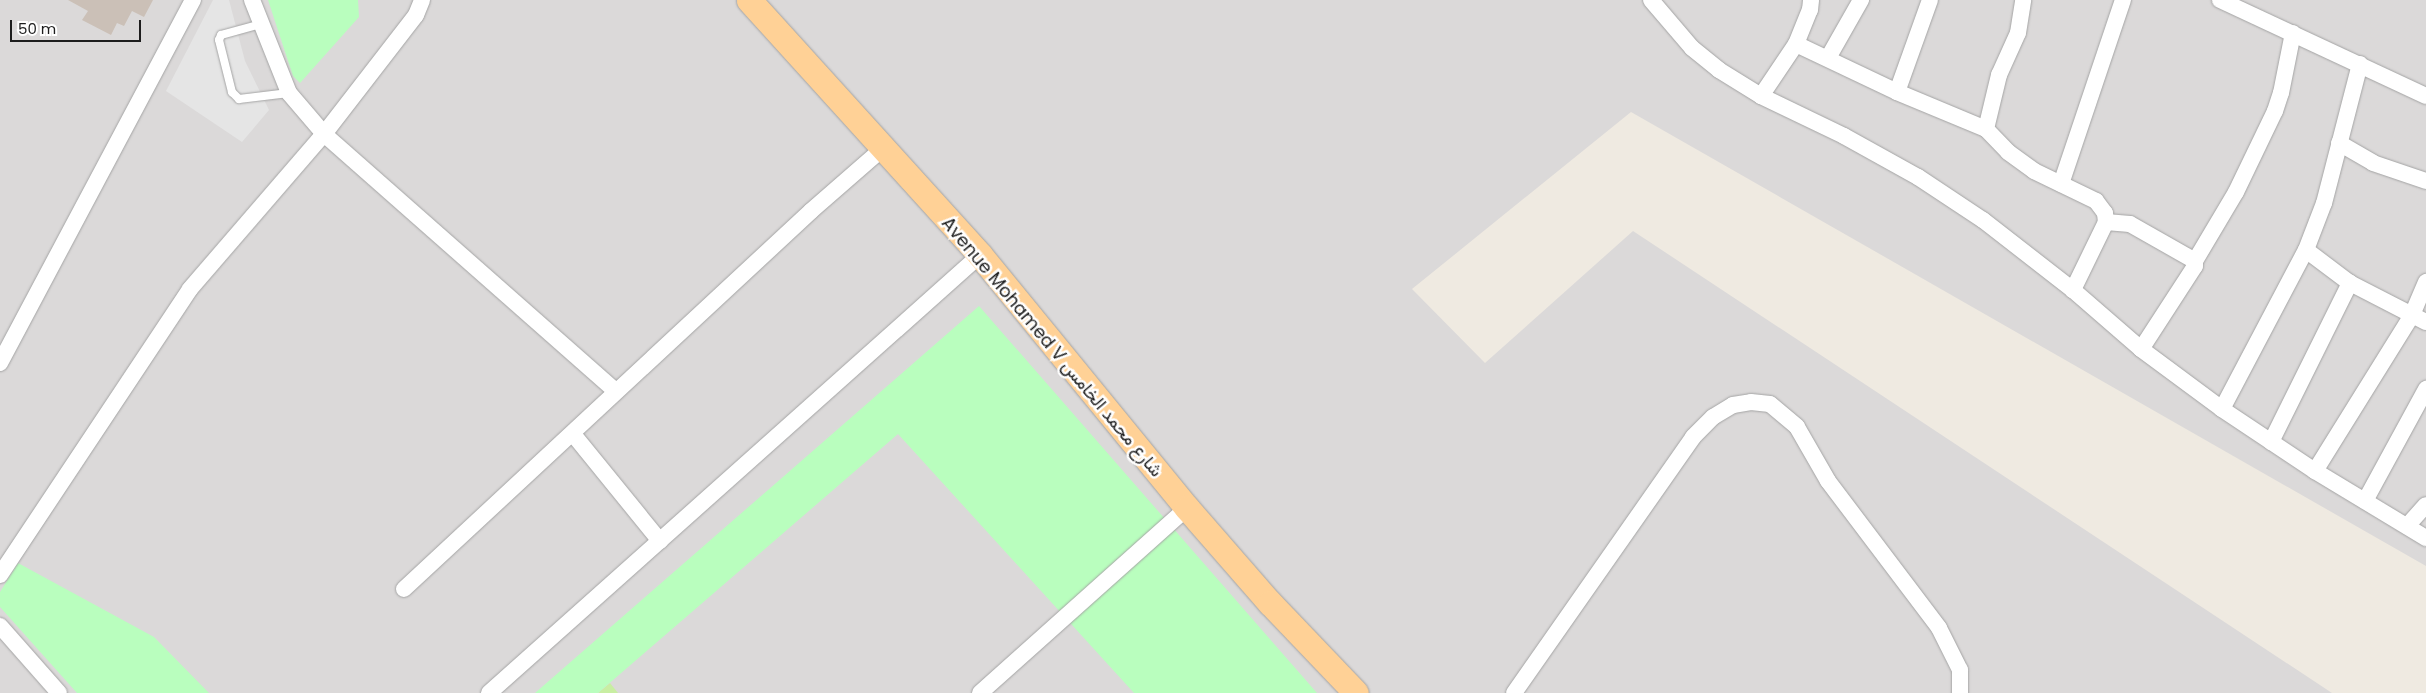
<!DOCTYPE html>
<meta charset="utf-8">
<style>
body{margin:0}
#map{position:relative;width:2426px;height:693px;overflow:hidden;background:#efeae1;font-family:Poppins,Vazirmatn,sans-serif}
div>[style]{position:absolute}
.residential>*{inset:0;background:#dbd9d9}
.grass>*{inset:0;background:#c8eea2}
.park>*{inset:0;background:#b9febe}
.parking>*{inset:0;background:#e5e5e5}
.building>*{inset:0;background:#cbc0b7}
.roads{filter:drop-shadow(0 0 1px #a4a4a4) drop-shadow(0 0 1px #a4a4a4)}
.lane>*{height:8px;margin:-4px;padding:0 4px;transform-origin:4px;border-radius:4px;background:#fff}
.street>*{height:16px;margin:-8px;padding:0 8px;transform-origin:8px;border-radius:8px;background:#fff}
.primary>*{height:25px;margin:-12.5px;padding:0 12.5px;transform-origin:12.5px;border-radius:12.5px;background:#ffd196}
span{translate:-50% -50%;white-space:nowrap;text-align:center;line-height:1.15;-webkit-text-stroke:5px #fff;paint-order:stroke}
.street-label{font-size:18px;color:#1d1d1d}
.scale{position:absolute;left:10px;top:20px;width:131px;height:22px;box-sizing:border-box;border:2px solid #1d1d1d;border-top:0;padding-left:6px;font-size:15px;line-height:18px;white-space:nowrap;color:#1d1d1d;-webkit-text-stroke:4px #fff;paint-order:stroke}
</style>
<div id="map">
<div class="residential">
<div style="clip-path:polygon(0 0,2426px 0,2426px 566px,1631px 112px,1412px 289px,1485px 363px,1633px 231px,2332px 693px,0 693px)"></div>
</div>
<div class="grass">
<div style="clip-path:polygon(610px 683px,618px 693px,598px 693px)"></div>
</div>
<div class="park">
<div style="clip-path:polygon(268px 0,358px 0,359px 17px,300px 83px,293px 76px)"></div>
<div style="clip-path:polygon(979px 306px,1317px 693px,1134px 693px,898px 434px,598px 693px,535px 693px)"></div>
<div style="clip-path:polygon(18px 563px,154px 637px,209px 693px,77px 693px,0 607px,0 592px)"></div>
</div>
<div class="parking">
<div style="clip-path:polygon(213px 0,229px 0,245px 61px,269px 110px,242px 142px,166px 91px)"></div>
</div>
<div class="building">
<div style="clip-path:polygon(68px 0,153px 0,144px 17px,132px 11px,124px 26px,117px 23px,111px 35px,82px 20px,88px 11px)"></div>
</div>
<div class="roads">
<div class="lane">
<div style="left:261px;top:24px;width:41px;rotate:164.6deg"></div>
<div style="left:221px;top:35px;width:5px;rotate:112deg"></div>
<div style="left:219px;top:40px;width:54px;rotate:76deg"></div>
<div style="left:232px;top:92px;width:10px;rotate:45deg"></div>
<div style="left:239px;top:99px;width:50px;rotate:-6.8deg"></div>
</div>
<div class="street">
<div style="left:252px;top:0;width:100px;rotate:68.3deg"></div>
<div style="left:289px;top:93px;width:54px;rotate:49.5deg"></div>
<div style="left:324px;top:134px;width:389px;rotate:41.4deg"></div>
<div style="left:1651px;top:0;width:63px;rotate:49.5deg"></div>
<div style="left:1692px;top:48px;width:35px;rotate:39deg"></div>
<div style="left:1719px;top:70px;width:49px;rotate:31.8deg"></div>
<div style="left:1761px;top:96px;width:92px;rotate:25.7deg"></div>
<div style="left:1844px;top:136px;width:85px;rotate:29deg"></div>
<div style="left:1918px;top:177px;width:78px;rotate:33.5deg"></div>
<div style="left:1983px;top:220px;width:114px;rotate:37.9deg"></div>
<div style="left:2073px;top:290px;width:90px;rotate:40.9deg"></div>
<div style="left:2141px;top:349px;width:101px;rotate:36.5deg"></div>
<div style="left:2222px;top:409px;width:112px;rotate:33.7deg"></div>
<div style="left:2315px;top:471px;width:130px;rotate:31.1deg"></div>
<div style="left:2220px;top:0;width:227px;rotate:25deg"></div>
<div style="left:1796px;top:44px;width:112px;rotate:25.4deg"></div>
<div style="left:1897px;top:92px;width:96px;rotate:22.6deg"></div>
<div style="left:1986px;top:129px;width:32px;rotate:46deg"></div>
<div style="left:2008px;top:152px;width:32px;rotate:36deg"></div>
<div style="left:2034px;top:171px;width:69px;rotate:25.8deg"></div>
<div style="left:2096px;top:201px;width:15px;rotate:53deg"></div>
<div style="left:2105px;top:213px;width:9px;rotate:84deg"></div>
<div style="left:2106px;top:222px;width:76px;rotate:115.9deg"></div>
<div style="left:1828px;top:58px;width:67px;rotate:-60.4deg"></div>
<div style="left:2360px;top:64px;width:144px;rotate:104.5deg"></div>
<div style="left:2324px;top:203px;width:50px;rotate:111deg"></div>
<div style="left:2306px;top:250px;width:55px;rotate:36.9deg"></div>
<div style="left:2350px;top:283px;width:85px;rotate:27.2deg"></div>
<div style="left:1897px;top:92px;width:98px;rotate:-70.3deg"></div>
<div style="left:1761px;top:96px;width:63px;rotate:-56.1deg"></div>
<div style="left:1796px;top:44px;width:37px;rotate:-68deg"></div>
<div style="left:1810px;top:10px;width:10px;rotate:-84deg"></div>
<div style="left:1986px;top:129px;width:56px;rotate:-76.5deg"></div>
<div style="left:1999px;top:75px;width:46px;rotate:-65.7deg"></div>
<div style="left:2018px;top:33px;width:33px;rotate:-81deg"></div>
<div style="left:2339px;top:143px;width:39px;rotate:30deg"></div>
<div style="left:2373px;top:163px;width:56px;rotate:18.8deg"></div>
<div style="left:2061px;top:184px;width:194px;rotate:-71.4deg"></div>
<div style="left:2106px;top:222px;width:24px;rotate:5deg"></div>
<div style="left:2130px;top:224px;width:75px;rotate:29.6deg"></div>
<div style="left:2195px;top:261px;width:5px;rotate:90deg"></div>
<div style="left:2195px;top:266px;width:99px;rotate:123deg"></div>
<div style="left:2195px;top:261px;width:80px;rotate:-59.3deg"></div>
<div style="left:2236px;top:192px;width:90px;rotate:-64.3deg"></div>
<div style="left:2275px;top:111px;width:19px;rotate:-72deg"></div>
<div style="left:2281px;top:93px;width:61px;rotate:-78.7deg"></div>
<div style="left:0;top:363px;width:411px;rotate:-62deg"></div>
<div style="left:2222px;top:409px;width:180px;rotate:-62.2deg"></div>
<div style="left:573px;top:434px;width:138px;rotate:50.9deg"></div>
<div style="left:2271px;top:442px;width:178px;rotate:-63.6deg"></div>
<div style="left:2315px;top:471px;width:184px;rotate:-58.1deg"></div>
<div style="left:2412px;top:315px;width:36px;rotate:-67deg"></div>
<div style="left:2365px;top:501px;width:128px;rotate:-61.4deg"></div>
<div style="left:2407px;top:526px;width:28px;rotate:-48deg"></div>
<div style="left:0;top:575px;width:343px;rotate:-56.4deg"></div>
<div style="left:190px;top:289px;width:205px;rotate:-49.2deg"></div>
<div style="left:324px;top:134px;width:150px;rotate:-52.3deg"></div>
<div style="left:416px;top:15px;width:16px;rotate:-68deg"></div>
<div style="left:404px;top:589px;width:555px;rotate:-42.88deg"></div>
<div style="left:811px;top:211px;width:94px;rotate:-41.1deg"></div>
<div style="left:0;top:626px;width:89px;rotate:48.6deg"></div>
<div style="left:489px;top:693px;width:658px;rotate:-41.73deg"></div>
<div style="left:980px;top:693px;width:278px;rotate:-41.8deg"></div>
<div style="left:1514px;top:693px;width:312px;rotate:-55deg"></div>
<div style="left:1693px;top:437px;width:28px;rotate:-45deg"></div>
<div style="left:1713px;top:417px;width:23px;rotate:-31deg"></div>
<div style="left:1733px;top:405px;width:18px;rotate:-9deg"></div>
<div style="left:1751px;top:402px;width:19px;rotate:6deg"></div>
<div style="left:1770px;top:404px;width:35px;rotate:40deg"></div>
<div style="left:1797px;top:427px;width:62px;rotate:60.1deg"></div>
<div style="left:1828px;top:481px;width:184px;rotate:52.9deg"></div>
<div style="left:1939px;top:628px;width:47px;rotate:63.4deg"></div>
<div style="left:1960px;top:670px;width:23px;rotate:90deg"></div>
</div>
<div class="primary">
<div style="left:749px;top:0;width:344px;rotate:47.8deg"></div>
<div style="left:980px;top:255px;width:327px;rotate:50.7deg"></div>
<div style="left:1187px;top:508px;width:126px;rotate:48.9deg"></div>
<div style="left:1270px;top:603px;width:124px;rotate:46.3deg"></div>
</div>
</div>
<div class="street-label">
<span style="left:1052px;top:347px;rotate:50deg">Avenue Mohamed V شارع محمد الخامس</span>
</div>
<div class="scale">50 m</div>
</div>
